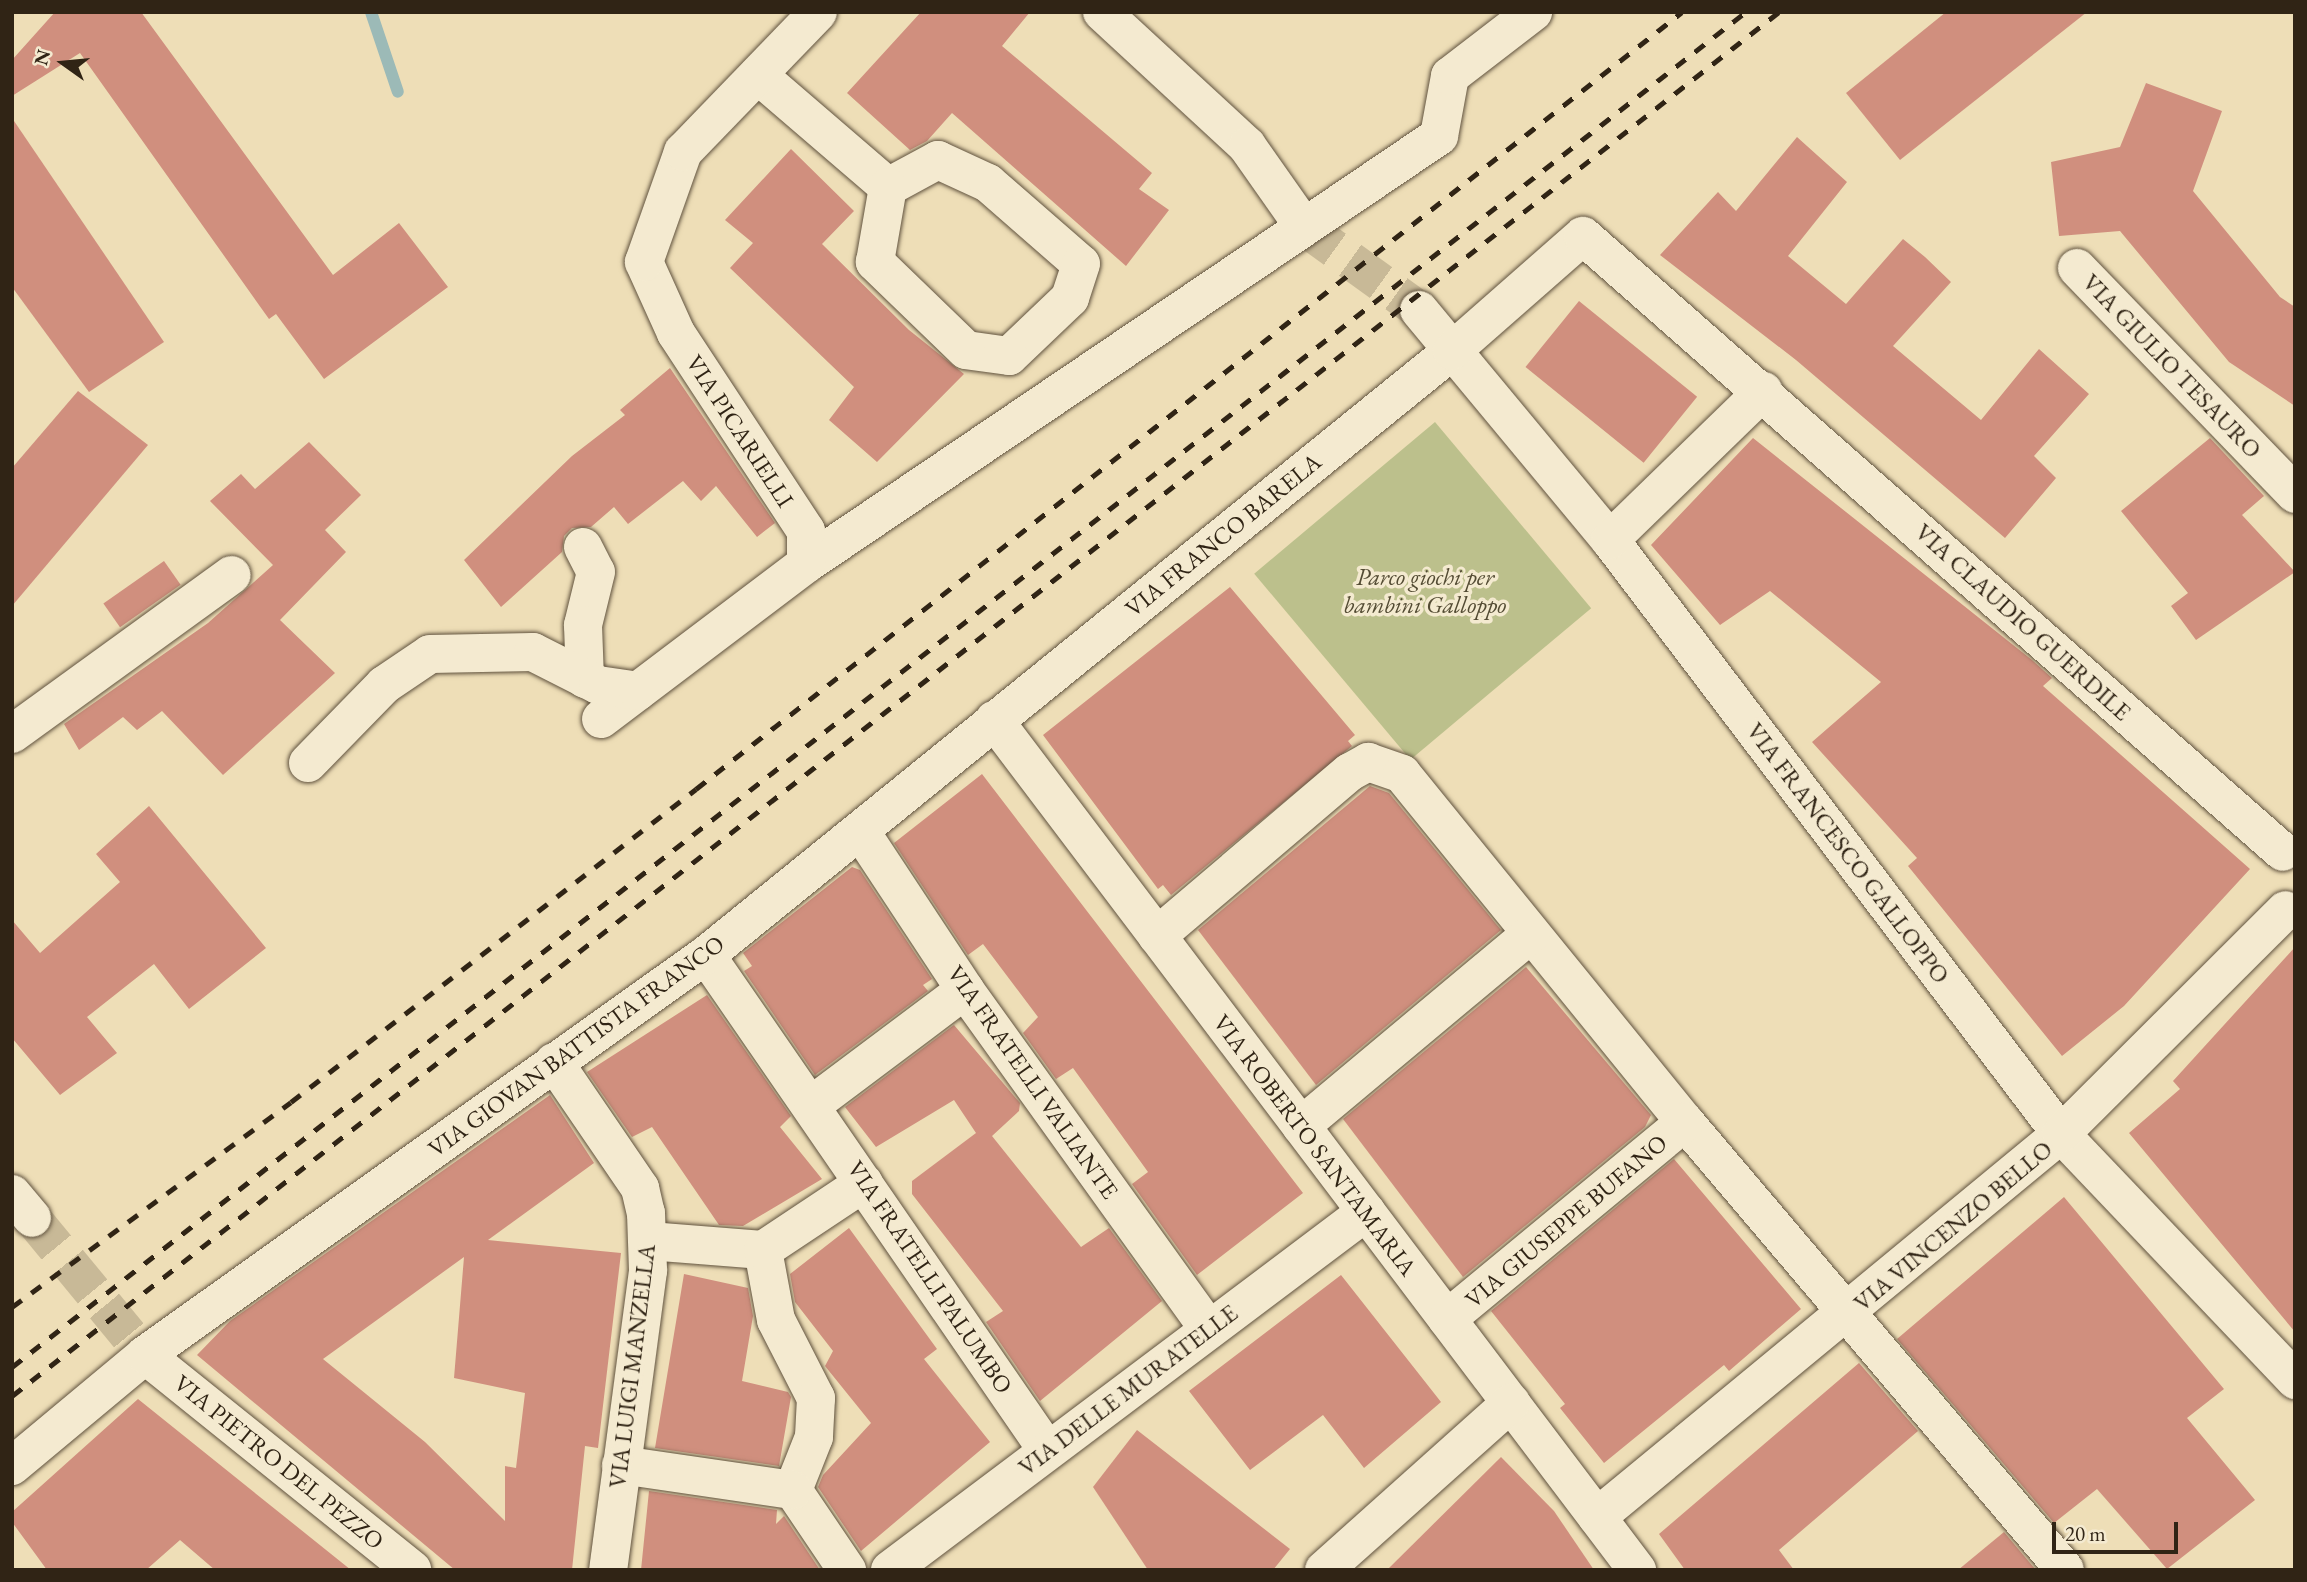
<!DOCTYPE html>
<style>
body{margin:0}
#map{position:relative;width:2307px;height:1582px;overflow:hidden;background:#eedeb7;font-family:"EB Garamond",serif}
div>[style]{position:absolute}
.green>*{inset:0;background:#bcc08c;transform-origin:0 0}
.stream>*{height:12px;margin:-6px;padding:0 6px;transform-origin:6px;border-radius:6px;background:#9cbab7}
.building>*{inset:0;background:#d08f7e;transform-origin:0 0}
.street-tunnel>*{height:38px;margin-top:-19px;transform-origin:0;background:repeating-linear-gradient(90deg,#c8b997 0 38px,transparent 0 57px)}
.roads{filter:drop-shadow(0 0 2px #60523e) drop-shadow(0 0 2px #60523e)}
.street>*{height:38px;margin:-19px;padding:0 19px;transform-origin:19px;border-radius:19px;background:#f4ead0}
.rail>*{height:5px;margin-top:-2.5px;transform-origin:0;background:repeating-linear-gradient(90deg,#302415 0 12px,transparent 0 24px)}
span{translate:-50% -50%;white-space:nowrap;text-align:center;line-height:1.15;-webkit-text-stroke:7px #f4ead0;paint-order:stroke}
.street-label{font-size:24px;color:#302415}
.park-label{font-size:24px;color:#534b33;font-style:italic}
.frame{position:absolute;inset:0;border:14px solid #302415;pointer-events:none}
.north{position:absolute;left:28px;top:28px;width:70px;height:70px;-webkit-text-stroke:5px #f4ead0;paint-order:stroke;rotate:285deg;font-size:19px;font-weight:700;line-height:28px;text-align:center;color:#302415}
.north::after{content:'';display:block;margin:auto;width:24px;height:32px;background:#302415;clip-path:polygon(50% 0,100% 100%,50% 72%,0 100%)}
.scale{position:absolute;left:2052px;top:1522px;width:126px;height:32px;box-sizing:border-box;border:4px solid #302415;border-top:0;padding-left:9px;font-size:21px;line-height:24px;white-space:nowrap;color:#302415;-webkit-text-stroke:5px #f4ead0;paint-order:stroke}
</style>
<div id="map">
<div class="green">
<div style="left:1435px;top:422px;width:243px;height:236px;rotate:50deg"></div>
</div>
<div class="stream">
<div style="left:371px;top:12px;width:84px;rotate:71.4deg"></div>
</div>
<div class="building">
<div style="clip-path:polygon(55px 12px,141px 12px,333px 275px,399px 223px,448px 287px,324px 379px,276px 314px,269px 319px,80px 53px,12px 96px,12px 60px)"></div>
<div style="clip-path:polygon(921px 12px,1030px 12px,1002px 46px,1152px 173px,1139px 189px,1169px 210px,1126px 266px,952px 113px,927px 141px,910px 150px,847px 93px)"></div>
<div style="clip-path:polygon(1946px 12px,2087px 12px,1900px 160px,1846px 93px)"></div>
<div style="clip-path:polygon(2146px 83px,2222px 111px,2193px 191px,2280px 297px,2295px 307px,2295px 406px,2229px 362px,2120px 231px,2059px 236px,2051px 162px,2120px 147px)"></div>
<div style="clip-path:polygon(12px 118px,164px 342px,89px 392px,12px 287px)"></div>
<div style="clip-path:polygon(1797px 137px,1847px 182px,1788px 256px,1846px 304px,1903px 239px,1925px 257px,1951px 282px,1893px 346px,1981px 420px,2039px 349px,2089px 394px,2034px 456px,2056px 478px,2005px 538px,1796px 360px,1660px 255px,1718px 192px,1736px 211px)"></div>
<div style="clip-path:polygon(791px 149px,854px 211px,822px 244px,909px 330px,964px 374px,877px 462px,829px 420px,854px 387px,730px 268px,753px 243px,725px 220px)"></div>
<div style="left:1579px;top:301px;width:152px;height:85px;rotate:39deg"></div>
<div style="clip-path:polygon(670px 368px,775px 523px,757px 537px,716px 486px,701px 501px,683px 481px,628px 524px,614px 507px,591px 527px,572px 528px,564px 536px,562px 552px,501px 607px,464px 560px,572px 456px,625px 415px,620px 410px)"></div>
<div style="clip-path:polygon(78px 391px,148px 445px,12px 606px,12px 468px)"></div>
<div style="clip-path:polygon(1753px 438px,2032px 660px,2052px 678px,2043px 686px,2250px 869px,2124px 1006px,2062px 1056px,1908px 866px,1917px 858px,1812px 742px,1881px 682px,1770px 591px,1720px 625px,1651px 545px)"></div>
<div style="clip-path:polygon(2210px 438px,2264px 496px,2242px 515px,2295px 572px,2196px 640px,2171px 606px,2188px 593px,2121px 511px)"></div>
<div style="clip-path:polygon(309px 442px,361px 495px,325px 530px,346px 552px,280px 620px,335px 673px,223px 775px,162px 711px,137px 730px,123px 717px,79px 750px,64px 724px,208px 623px,273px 565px,210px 501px,241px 474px,255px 489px)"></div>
<div style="left:164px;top:561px;width:29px;height:74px;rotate:55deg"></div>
<div style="clip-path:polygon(1230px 587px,1355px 735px,1348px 741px,1352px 746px,1171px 895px,1163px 885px,1158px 889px,1043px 735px)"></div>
<div style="clip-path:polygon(982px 774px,1303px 1193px,1197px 1275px,1132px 1184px,1148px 1172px,1073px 1068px,1056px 1079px,1023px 1033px,1038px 1017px,983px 944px,968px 955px,894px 843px)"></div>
<div style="clip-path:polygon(1370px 786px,1389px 793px,1501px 930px,1316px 1085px,1198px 930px)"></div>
<div style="clip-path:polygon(149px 806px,266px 948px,189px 1009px,154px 964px,87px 1017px,117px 1053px,60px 1095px,12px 1038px,12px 920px,40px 953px,120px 882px,96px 854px)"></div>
<div style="clip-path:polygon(852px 867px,860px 870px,932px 979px,923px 985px,928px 991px,815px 1075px,744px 971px,752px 966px,743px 953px)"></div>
<div style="clip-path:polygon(2295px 947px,2295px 1332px,2129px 1133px,2180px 1089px,2173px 1081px)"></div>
<div style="clip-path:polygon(1526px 967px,1651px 1115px,1645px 1127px,1463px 1277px,1343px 1119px)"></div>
<div style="clip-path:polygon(707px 995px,791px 1116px,780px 1127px,822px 1179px,743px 1226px,719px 1225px,652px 1127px,632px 1137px,587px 1072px)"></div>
<div style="clip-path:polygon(954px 1025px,1020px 1103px,1019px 1111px,992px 1136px,1081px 1247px,1109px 1228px,1162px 1301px,1040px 1401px,986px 1322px,1003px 1311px,912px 1194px,912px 1181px,976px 1133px,954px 1100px,876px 1147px,845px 1107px)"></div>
<div style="clip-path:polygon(evenodd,550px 1095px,594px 1163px,488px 1240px,621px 1253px,598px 1448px,585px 1446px,572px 1570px,455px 1570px,197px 1355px,230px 1321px,550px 1095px,464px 1257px,454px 1378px,525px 1393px,516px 1468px,505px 1466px,505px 1521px,425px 1442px,323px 1359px,464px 1257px)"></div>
<div style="clip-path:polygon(1674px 1159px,1801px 1309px,1729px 1371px,1724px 1365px,1604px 1463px,1560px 1408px,1565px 1404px,1491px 1311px)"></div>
<div style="clip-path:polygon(2064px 1197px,2224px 1389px,2187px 1418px,2255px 1500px,2167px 1569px,2097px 1489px,2054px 1523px,1897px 1339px)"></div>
<div style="clip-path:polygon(849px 1228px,937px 1349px,924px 1359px,990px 1442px,861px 1551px,818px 1487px,823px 1475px,871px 1423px,825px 1366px,833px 1351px,795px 1302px,790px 1274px)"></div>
<div style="clip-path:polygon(684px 1274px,748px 1288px,753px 1316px,742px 1381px,788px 1392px,791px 1397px,779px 1466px,655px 1448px)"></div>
<div style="clip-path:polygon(1341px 1275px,1441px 1402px,1364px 1468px,1323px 1415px,1250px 1470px,1189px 1391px)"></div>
<div style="clip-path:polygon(1859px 1363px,1918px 1431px,1779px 1550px,1794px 1570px,1685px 1570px,1659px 1534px)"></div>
<div style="clip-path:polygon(138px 1399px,351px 1570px,215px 1570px,180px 1540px,146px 1570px,47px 1570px,12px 1522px,12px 1512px)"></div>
<div style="clip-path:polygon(1137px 1430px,1290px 1549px,1273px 1570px,1148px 1570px,1093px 1487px)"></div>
<div style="clip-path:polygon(1501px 1457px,1554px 1511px,1594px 1570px,1387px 1570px)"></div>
<div style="clip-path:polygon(649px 1491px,777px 1510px,776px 1524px,784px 1516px,820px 1570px,641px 1570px)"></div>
<div style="clip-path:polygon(2004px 1532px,2036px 1570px,1958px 1570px)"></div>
</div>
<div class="street-tunnel">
<div style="left:1304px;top:227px;width:142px;rotate:35.8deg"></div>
<div style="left:32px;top:1218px;width:178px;rotate:50.5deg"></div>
</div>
<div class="roads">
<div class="street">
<div style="left:1102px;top:12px;width:197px;rotate:42.7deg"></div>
<div style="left:1247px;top:146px;width:99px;rotate:54.9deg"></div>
<div style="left:758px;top:75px;width:172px;rotate:40.7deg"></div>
<div style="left:888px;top:187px;width:57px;rotate:-28.4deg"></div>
<div style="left:938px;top:160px;width:55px;rotate:24.7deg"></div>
<div style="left:988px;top:183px;width:123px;rotate:41.1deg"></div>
<div style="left:1081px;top:264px;width:36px;rotate:108deg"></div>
<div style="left:1070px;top:298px;width:84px;rotate:136.4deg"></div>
<div style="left:1009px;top:356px;width:43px;rotate:-172.1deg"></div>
<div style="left:966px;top:350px;width:127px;rotate:-136deg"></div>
<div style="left:875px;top:262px;width:76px;rotate:-80.2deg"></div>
<div style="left:2077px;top:268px;width:314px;rotate:46deg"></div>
<div style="left:1419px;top:310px;width:299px;rotate:50.3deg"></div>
<div style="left:1610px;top:540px;width:746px;rotate:52.79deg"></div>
<div style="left:2061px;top:1134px;width:340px;rotate:46.4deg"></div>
<div style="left:1610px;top:540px;width:214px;rotate:-44.2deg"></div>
<div style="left:583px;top:547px;width:28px;rotate:63deg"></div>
<div style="left:596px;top:572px;width:55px;rotate:103.8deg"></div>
<div style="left:583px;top:625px;width:54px;rotate:87.9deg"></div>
<div style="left:806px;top:564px;width:764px;rotate:-34.06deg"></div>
<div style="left:1439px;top:136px;width:61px;rotate:-79.6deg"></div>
<div style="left:1450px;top:76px;width:105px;rotate:-37.6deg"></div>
<div style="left:601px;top:719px;width:46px;rotate:-37.1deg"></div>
<div style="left:994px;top:720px;width:1066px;rotate:52.89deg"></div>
<div style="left:12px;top:734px;width:271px;rotate:-35.9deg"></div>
<div style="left:308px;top:763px;width:109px;rotate:-45.7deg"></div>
<div style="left:384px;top:685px;width:55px;rotate:-34deg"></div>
<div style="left:430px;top:654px;width:103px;rotate:-1.1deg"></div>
<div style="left:533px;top:652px;width:73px;rotate:26.9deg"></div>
<div style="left:598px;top:685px;width:40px;rotate:8.5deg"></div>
<div style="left:638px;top:691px;width:211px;rotate:-37.1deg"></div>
<div style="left:806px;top:564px;width:33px;rotate:-90deg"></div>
<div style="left:806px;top:531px;width:237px;rotate:-123.3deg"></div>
<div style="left:676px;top:333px;width:78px;rotate:-114.3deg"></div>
<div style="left:644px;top:262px;width:117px;rotate:-70.5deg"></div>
<div style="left:683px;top:152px;width:194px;rotate:-46deg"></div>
<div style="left:861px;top:832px;width:189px;rotate:56.6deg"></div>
<div style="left:965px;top:990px;width:418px;rotate:54.3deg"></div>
<div style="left:1157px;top:936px;width:253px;rotate:-40.4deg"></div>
<div style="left:1350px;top:772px;width:21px;rotate:-29deg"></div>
<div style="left:1368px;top:762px;width:36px;rotate:19deg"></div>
<div style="left:1402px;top:774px;width:449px;rotate:50.9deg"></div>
<div style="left:1685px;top:1122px;width:587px;rotate:49.69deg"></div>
<div style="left:706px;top:955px;width:601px;rotate:55.44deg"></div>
<div style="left:554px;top:1062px;width:153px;rotate:55.7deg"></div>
<div style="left:640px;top:1188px;width:26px;rotate:77deg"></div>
<div style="left:646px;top:1213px;width:58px;rotate:88deg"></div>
<div style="left:648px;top:1271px;width:302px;rotate:97.6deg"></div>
<div style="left:813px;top:1104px;width:190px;rotate:-36.9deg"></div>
<div style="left:1301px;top:1126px;width:300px;rotate:-39.9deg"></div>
<div style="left:12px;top:1194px;width:31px;rotate:50deg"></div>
<div style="left:649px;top:1241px;width:114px;rotate:4.5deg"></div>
<div style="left:763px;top:1250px;width:71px;rotate:79.5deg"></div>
<div style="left:776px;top:1320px;width:88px;rotate:62.9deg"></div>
<div style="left:816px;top:1398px;width:39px;rotate:93deg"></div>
<div style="left:814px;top:1437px;width:57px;rotate:111.6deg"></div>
<div style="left:793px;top:1490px;width:97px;rotate:56deg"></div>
<div style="left:763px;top:1250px;width:121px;rotate:-33.6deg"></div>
<div style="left:1447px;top:1319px;width:309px;rotate:-39.6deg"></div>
<div style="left:145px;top:1355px;width:343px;rotate:38.8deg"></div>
<div style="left:621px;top:1465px;width:174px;rotate:8.3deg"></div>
<div style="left:12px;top:1466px;width:173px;rotate:-39.8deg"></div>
<div style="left:145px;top:1355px;width:689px;rotate:-35.49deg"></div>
<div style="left:706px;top:955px;width:960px;rotate:-39deg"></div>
<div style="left:1452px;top:351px;width:174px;rotate:-41.3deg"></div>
<div style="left:1583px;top:236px;width:932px;rotate:41.35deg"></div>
<div style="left:1597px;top:1517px;width:602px;rotate:-39.54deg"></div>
<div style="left:2061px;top:1134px;width:317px;rotate:-44.9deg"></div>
<div style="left:890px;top:1570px;width:596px;rotate:-36.95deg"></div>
<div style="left:1324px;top:1570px;width:251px;rotate:-41.8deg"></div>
</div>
</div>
<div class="rail">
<div style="left:12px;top:1307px;width:346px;rotate:-36.3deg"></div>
<div style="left:291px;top:1102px;width:512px;rotate:-37.7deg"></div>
<div style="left:696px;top:789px;width:1255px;rotate:-38.24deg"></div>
<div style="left:12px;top:1367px;width:2201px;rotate:-38.01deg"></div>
<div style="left:12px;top:1396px;width:2244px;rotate:-38.07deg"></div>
</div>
<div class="street-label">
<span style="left:2172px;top:366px;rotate:46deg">VIA GIULIO TESAURO</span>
<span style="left:740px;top:431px;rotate:57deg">VIA PICARIELLI</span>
<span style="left:1223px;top:535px;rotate:-39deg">VIA FRANCO BARELA</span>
<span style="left:2023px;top:622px;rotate:42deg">VIA CLAUDIO GUERDILE</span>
<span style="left:1848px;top:853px;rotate:53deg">VIA FRANCESCO GALLOPPO</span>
<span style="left:576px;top:1046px;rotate:-36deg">VIA GIOVAN BATTISTA FRANCO</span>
<span style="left:1033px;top:1082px;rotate:55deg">VIA FRATELLI VALIANTE</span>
<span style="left:1315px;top:1145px;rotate:53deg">VIA ROBERTO SANTAMARIA</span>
<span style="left:1566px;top:1221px;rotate:-40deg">VIA GIUSEPPE BUFANO</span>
<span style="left:1953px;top:1226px;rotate:-40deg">VIA VINCENZO BELLO</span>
<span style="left:930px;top:1277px;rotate:56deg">VIA FRATELLI PALUMBO</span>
<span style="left:632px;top:1366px;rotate:-83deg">VIA LUIGI MANZELLA</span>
<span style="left:1128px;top:1390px;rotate:-37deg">VIA DELLE MURATELLE</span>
<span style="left:279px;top:1462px;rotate:39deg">VIA PIETRO DEL PEZZO</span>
</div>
<div class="park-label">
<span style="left:1425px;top:591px">Parco giochi per<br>bambini Galloppo</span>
</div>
<div class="frame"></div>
<div class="north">N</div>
<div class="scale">20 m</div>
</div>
